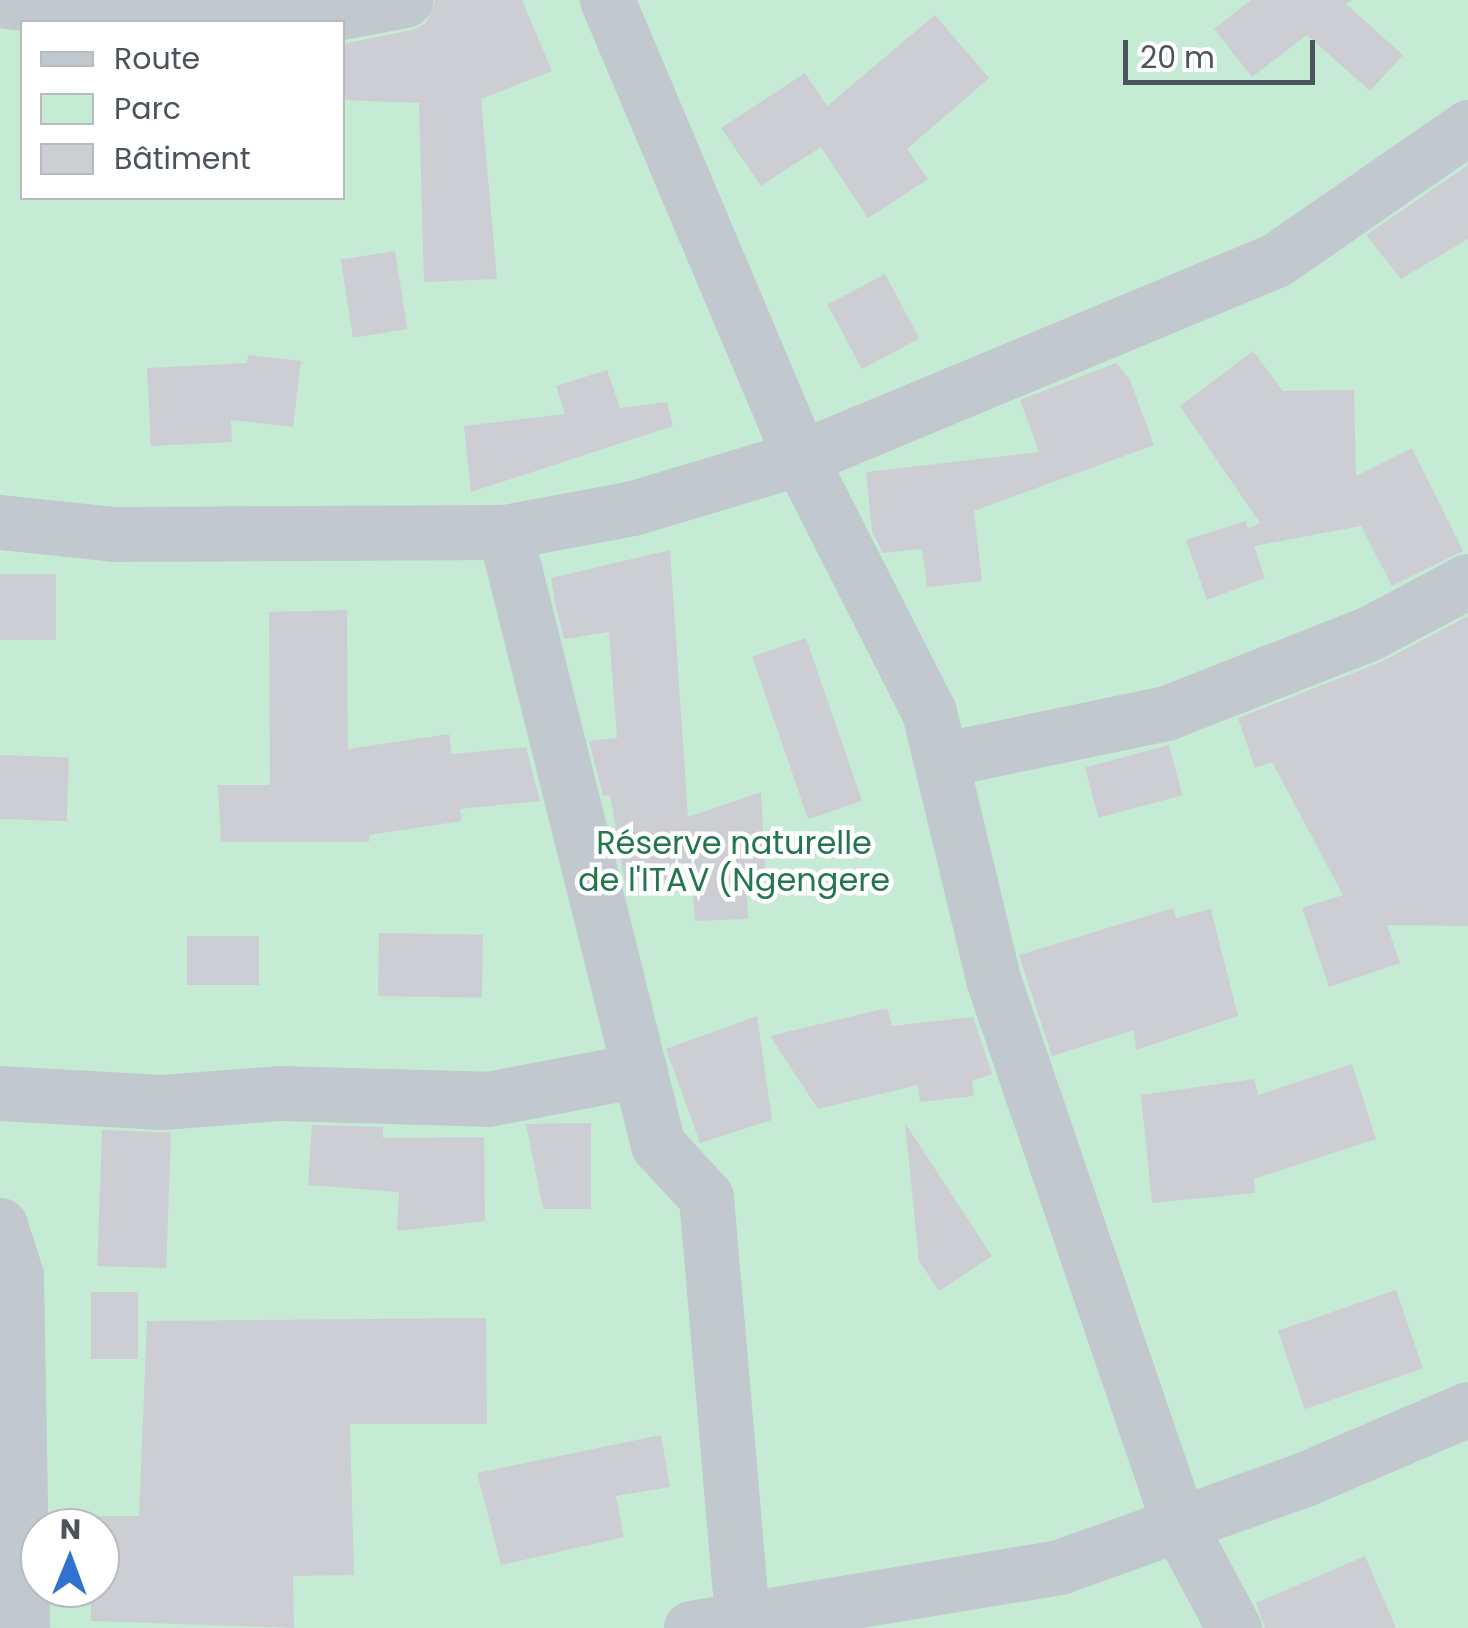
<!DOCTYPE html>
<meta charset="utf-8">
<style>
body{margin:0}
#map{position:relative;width:1468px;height:1628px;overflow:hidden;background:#f3f2f2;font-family:Poppins,sans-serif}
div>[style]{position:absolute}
.green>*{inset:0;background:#c6ebd5}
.building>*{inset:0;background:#ccced3;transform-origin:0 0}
.street>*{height:55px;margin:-27.5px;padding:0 27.5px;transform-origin:27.5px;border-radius:27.5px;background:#c1c8ce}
span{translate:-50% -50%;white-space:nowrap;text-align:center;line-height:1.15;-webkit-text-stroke:9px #fff;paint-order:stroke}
.park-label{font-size:32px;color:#24764f}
.legend{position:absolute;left:20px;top:20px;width:325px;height:180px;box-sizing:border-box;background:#fff;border:2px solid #b7bbbe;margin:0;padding:12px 18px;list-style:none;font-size:30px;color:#4b545c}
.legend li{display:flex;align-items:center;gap:20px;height:50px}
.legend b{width:50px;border:2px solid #b7bbbe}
.north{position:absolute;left:20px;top:1508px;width:100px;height:100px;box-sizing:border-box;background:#fff;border:2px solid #b7bbbe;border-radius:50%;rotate:1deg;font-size:28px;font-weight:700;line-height:40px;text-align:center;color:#4b545c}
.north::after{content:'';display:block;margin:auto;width:35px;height:45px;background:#3172ce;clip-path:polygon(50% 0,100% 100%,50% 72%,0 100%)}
.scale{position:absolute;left:1123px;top:40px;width:192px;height:45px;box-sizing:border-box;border:5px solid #4b545c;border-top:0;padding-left:12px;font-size:30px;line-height:35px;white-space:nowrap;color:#4b545c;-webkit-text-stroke:8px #fff;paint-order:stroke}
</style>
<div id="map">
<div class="green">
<div style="clip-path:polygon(evenodd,0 0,1468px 0,1468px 1628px,0 1628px,0 0,22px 22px,342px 22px,342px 198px,22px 198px,22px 22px,0 0,40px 1528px,100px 1528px,100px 1588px,40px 1588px,40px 1528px)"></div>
</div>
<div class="building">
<div style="clip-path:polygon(435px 0,522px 0,552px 71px,481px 99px,497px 279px,424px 282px,419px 103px,342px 100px,342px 44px,412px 30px,426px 23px)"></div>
<div style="clip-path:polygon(1251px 0,1352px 0,1346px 4px,1403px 55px,1370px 91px,1307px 35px,1252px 77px,1214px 29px)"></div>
<div style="clip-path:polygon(935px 15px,989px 78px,907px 149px,928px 179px,868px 218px,821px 147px,761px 186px,721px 128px,805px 73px,827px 106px)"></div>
<div style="clip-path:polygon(1468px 165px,1468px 239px,1401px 279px,1366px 235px)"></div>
<div style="left:395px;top:251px;width:79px;height:55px;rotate:81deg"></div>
<div style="left:885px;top:274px;width:73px;height:65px;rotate:62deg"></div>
<div style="clip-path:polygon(1253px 351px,1283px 391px,1354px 390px,1356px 476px,1412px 448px,1463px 551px,1392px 586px,1361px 526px,1254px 546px,1265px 578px,1207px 600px,1186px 540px,1246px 521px,1248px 529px,1260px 523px,1180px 406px)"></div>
<div style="clip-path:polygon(248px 355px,301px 361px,293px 427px,231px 420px,232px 442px,151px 446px,147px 368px,247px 363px)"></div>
<div style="clip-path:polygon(1116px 363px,1130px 380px,1154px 445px,974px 511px,982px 581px,927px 587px,922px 549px,883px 553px,872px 531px,866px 472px,1039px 452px,1020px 400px)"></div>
<div style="clip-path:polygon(607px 370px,620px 408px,667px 402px,673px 426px,471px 492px,464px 426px,565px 414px,556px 386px)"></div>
<div style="clip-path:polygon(670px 550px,688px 817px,761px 792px,765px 869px,746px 870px,748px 919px,695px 921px,692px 878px,625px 882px,610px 795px,603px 796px,589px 741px,617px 738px,609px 632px,564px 639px,555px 603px,551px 578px)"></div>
<div style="left:0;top:574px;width:56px;height:66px"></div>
<div style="clip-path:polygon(347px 610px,348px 749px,449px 734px,452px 754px,526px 747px,540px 801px,460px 809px,462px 821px,369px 835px,369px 842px,221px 842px,218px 785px,270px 785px,269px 612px)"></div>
<div style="clip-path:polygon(1468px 616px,1468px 926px,1387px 925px,1400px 963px,1329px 987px,1302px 908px,1343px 895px,1272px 762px,1255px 768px,1238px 718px,1381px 662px)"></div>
<div style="left:806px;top:638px;width:172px;height:57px;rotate:71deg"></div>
<div style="left:1169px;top:745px;width:52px;height:87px;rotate:75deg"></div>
<div style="left:0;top:755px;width:69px;height:64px;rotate:2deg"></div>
<div style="clip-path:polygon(1173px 908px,1176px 918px,1211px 909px,1238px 1016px,1136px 1050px,1134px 1030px,1052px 1056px,1019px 955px)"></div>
<div style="left:379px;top:933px;width:104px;height:63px;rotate:1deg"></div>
<div style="left:259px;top:936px;width:49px;height:72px;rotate:90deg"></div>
<div style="clip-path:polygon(887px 1008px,892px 1026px,973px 1017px,992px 1074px,972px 1081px,974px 1096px,920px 1102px,918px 1085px,818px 1109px,770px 1036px)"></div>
<div style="clip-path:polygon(757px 1016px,772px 1120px,700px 1143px,666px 1049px)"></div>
<div style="clip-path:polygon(1352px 1064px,1376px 1139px,1254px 1179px,1255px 1193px,1152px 1203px,1141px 1095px,1254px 1079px,1258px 1095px)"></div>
<div style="clip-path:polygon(591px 1123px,591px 1209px,543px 1209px,526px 1124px)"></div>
<div style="clip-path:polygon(905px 1123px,992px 1256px,939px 1291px,919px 1261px)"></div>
<div style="clip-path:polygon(312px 1125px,383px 1127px,383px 1138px,484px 1137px,485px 1221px,397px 1231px,399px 1192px,308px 1185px)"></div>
<div style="left:102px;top:1130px;width:69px;height:136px;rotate:2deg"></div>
<div style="left:1396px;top:1290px;width:83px;height:125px;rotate:71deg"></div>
<div style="left:91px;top:1292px;width:47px;height:67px"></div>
<div style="clip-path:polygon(486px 1318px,487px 1424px,350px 1424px,354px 1575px,293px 1576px,294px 1628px,91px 1621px,91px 1588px,100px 1588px,100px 1528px,90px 1528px,90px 1516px,139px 1516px,147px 1321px)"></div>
<div style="clip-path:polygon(661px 1435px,670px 1487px,616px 1496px,624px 1537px,501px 1565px,477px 1473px)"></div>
<div style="clip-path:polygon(1365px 1556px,1396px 1628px,1265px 1628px,1256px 1603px)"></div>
</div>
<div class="street">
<div style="left:0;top:0;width:174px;rotate:6.9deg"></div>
<div style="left:173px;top:21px;width:126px;rotate:-0.5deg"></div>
<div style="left:299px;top:20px;width:108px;rotate:-10.7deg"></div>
<div style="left:607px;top:0;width:497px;rotate:67.1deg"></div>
<div style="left:800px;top:458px;width:285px;rotate:63.1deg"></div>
<div style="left:929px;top:712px;width:275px;rotate:76.5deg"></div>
<div style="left:993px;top:979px;width:579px;rotate:71.16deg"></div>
<div style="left:1180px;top:1527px;width:115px;rotate:61.9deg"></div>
<div style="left:0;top:522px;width:115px;rotate:6deg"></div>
<div style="left:114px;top:534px;width:391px;rotate:-0.3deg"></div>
<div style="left:505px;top:532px;width:130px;rotate:-10.6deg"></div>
<div style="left:633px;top:508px;width:174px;rotate:-16.7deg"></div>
<div style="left:800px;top:458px;width:516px;rotate:-22.59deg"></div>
<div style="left:1276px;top:260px;width:234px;rotate:-34.7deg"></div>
<div style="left:505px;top:532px;width:632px;rotate:75.99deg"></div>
<div style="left:658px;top:1145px;width:71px;rotate:47.3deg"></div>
<div style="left:706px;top:1197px;width:433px;rotate:85.1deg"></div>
<div style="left:941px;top:760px;width:230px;rotate:-11.8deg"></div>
<div style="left:1166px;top:713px;width:219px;rotate:-21.4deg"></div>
<div style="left:1370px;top:633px;width:111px;rotate:-28deg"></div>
<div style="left:0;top:1093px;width:162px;rotate:3.2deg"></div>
<div style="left:162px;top:1102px;width:116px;rotate:-4.4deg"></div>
<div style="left:278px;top:1093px;width:210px;rotate:1.6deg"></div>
<div style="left:488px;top:1099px;width:154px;rotate:-10.9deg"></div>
<div style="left:0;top:1225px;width:52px;rotate:72.3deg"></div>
<div style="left:16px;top:1275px;width:353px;rotate:89deg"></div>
<div style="left:691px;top:1628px;width:373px;rotate:-9.4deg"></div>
<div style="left:1059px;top:1567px;width:263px;rotate:-19.7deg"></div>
<div style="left:1307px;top:1478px;width:175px;rotate:-23.2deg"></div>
</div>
<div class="park-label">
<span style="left:734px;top:862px">Réserve naturelle<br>de l'ITAV (Ngengere</span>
</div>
<ul class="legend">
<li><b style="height:12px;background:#c1c8ce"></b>Route</li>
<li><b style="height:28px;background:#c6ebd5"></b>Parc</li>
<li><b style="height:28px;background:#ccced3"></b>Bâtiment</li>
</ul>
<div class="north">N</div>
<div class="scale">20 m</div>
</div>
